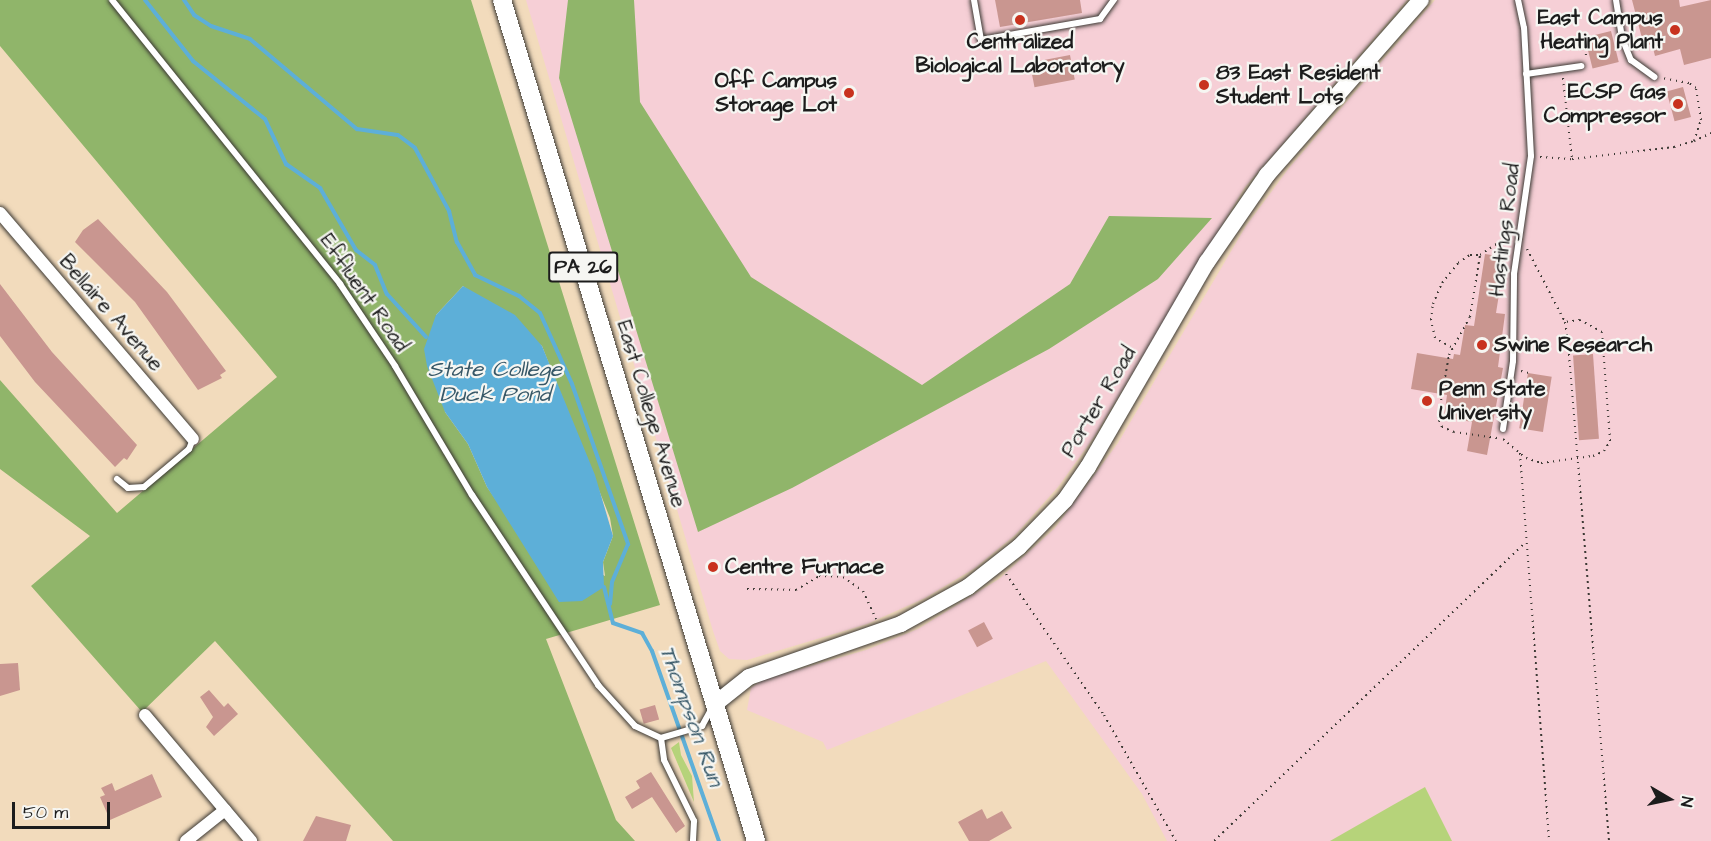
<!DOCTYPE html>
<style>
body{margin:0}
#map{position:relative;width:1711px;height:841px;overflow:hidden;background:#f2dbbc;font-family:"Architects Daughter",sans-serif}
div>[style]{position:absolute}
.built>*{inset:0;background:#f6cfd6}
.green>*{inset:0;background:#b6d37a}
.forest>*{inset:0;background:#90b56a}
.water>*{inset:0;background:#5dafd8}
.stream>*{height:4px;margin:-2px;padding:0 2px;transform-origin:2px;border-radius:2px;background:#5dafd8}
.building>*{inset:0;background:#c99690;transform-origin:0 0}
.path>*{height:2px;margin-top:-1px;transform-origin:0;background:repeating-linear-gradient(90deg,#3c3934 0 1.5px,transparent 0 6px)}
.roads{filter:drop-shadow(0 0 2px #3c3934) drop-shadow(0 0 2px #3c3934)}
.lane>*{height:6px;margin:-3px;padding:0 3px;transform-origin:3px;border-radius:3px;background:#fff}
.street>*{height:12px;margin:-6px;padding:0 6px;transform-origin:6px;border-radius:6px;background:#fff}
.secondary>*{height:16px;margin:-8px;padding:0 8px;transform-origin:8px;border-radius:8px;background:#fff}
.primary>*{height:18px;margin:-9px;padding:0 9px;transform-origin:9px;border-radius:9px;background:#fff}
.dots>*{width:16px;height:16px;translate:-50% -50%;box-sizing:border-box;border:3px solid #f6f6f2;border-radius:50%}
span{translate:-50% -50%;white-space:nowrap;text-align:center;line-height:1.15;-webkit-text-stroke:4.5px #f6f6f2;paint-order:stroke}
.shield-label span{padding:2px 4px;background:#f6f6f2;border:2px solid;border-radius:4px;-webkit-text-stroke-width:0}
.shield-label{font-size:20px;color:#1c1c1c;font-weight:700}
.poi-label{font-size:21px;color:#1c1c1c;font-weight:700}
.right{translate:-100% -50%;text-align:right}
.left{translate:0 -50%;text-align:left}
.street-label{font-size:21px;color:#1c1c1c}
.water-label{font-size:22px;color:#365767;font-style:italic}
.north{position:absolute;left:1639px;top:769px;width:60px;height:60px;-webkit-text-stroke:4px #f6f6f2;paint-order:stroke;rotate:99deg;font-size:16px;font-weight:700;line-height:24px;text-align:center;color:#1c1c1c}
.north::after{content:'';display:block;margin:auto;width:21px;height:27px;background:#1c1c1c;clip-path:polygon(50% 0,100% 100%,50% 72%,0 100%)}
.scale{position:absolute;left:12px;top:802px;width:98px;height:27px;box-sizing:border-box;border:3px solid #1c1c1c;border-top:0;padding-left:8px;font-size:18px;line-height:21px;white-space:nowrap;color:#1c1c1c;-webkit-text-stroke:4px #f6f6f2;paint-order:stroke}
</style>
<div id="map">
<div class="built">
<div style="clip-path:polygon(526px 0,1407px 0,1245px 187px,1094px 437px,1058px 487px,1015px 535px,975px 568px,925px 598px,867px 624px,747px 660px,729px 659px,720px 651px,713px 631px)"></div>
<div style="clip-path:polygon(1435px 0,1711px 0,1711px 841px,1167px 841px,1142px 794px,1046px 661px,827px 750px,823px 742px,747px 710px,751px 688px,762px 680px,866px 650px,918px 629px,999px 579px,1055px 528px,1118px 443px,1246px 226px,1289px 168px)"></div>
</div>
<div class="green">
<div style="clip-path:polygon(679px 742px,681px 755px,692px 776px,694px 802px,671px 748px)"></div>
<div style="clip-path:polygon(1425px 787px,1452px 841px,1330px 841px,1393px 805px)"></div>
</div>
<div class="forest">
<div style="clip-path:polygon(evenodd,0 0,471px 0,660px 605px,546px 639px,616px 820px,635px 841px,393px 841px,215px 641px,142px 712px,31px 586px,90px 536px,0 469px,0 380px,117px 513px,277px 377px,0 46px,0 0,463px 286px,542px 346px,610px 518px,613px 536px,603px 562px,605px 576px,516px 529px,487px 487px,468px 444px,445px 412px,436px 315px,463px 286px)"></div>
<div style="clip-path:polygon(568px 0,634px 0,640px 102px,751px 277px,922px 385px,1070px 284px,1109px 216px,1212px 218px,1158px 279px,1049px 349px,792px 488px,698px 532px,559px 78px)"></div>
</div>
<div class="water">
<div style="clip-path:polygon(463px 286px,515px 315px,542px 346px,595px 475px,613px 536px,603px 562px,604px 587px,582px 601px,559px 602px,487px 487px,468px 444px,445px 412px,427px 366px,424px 349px,436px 315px)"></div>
</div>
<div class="stream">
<div style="left:145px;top:0;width:78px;rotate:51.8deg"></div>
<div style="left:193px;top:61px;width:92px;rotate:38.9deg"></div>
<div style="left:265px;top:119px;width:50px;rotate:65deg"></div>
<div style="left:286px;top:164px;width:42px;rotate:35.2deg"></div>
<div style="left:320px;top:188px;width:72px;rotate:59.9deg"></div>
<div style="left:356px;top:250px;width:24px;rotate:38deg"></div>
<div style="left:375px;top:265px;width:31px;rotate:68deg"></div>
<div style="left:387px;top:294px;width:58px;rotate:47.8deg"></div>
<div style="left:184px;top:0;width:18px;rotate:56deg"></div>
<div style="left:194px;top:15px;width:20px;rotate:33deg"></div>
<div style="left:211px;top:26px;width:41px;rotate:18.4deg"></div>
<div style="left:250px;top:39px;width:140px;rotate:40.1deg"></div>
<div style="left:357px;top:129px;width:41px;rotate:8.3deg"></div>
<div style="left:398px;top:135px;width:21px;rotate:37deg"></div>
<div style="left:415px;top:148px;width:72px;rotate:61.6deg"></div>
<div style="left:449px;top:211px;width:32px;rotate:76deg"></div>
<div style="left:457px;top:242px;width:38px;rotate:61deg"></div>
<div style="left:475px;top:275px;width:49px;rotate:25.5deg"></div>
<div style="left:519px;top:296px;width:27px;rotate:39deg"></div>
<div style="left:540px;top:313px;width:78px;rotate:65.7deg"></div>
<div style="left:572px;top:384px;width:170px;rotate:70.7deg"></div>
<div style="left:628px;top:544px;width:41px;rotate:112.8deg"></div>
<div style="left:612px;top:582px;width:22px;rotate:95deg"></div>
<div style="left:604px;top:587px;width:37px;rotate:76deg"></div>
<div style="left:613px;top:623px;width:31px;rotate:19deg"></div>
<div style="left:642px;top:633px;width:21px;rotate:61deg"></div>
<div style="left:652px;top:651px;width:201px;rotate:70.6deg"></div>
</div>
<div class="building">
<div style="clip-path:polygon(995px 0,1080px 0,1082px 13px,1000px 27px)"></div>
<div style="clip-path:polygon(1632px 0,1679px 0,1680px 7px,1711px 0,1711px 58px,1684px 65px,1680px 49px,1655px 56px,1652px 44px,1644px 46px)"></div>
<div style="left:1611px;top:31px;width:32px;height:27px;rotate:76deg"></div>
<div style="left:1070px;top:55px;width:25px;height:41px;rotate:79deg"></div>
<div style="left:1683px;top:87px;width:31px;height:17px;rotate:75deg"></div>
<div style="clip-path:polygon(98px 219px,167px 292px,226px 371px,220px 375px,222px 378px,198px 390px,135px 302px,75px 242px,83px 230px)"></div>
<div style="clip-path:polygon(1485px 254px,1505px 257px,1496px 313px,1505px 314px,1498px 367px,1503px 368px,1487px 455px,1467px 451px,1472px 422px,1444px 417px,1447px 395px,1411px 389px,1417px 353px,1453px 359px,1454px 354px,1460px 355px,1465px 325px,1474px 326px)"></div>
<div style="clip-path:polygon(0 284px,52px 352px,137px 445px,127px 460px,124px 458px,115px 467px,35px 382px,0 336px)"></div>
<div style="left:1593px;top:354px;width:85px;height:20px;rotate:86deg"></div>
<div style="left:1528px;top:373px;width:24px;height:56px;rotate:9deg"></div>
<div style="left:984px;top:622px;width:19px;height:18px;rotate:62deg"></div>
<div style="clip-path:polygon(18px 663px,20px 690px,0 696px,0 664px)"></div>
<div style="clip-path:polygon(209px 690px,224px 707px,228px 703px,238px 714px,214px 736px,206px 727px,213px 717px,200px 697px)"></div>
<div style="left:655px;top:705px;width:15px;height:16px;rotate:74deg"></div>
<div style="clip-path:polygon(651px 772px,685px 826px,676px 833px,652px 797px,632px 809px,625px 797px,640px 788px,636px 781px)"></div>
<div style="clip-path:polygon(152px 774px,162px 797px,110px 820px,100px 797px,105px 795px,101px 788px,112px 783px,115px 791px)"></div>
<div style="clip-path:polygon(982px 809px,987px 819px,1002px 811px,1012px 828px,989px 841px,969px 841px,958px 822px)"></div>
<div style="clip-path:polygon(316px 816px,351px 825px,346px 841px,303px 841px)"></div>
</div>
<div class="path">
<div style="left:1583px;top:42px;width:17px;rotate:77deg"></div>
<div style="left:1563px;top:78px;width:81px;rotate:83.7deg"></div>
<div style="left:1694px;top:141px;width:19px;rotate:-25deg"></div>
<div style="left:1540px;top:157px;width:32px;rotate:4deg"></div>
<div style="left:1572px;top:159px;width:103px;rotate:-6.7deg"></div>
<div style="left:1674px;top:147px;width:21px;rotate:-17deg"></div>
<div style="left:1694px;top:141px;width:22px;rotate:-72deg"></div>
<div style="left:1701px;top:120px;width:32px;rotate:-99deg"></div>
<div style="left:1696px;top:88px;width:9px;rotate:-144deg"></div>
<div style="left:1689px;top:83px;width:27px;rotate:-170deg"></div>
<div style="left:1527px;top:249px;width:82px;rotate:62.5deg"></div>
<div style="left:1565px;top:322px;width:20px;rotate:81deg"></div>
<div style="left:1568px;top:342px;width:501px;rotate:85.3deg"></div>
<div style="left:1451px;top:347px;width:18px;rotate:-151deg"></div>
<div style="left:1435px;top:338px;width:18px;rotate:-103deg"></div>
<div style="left:1431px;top:320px;width:16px;rotate:-83deg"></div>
<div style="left:1433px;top:304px;width:23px;rotate:-67deg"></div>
<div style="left:1442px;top:283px;width:26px;rotate:-51deg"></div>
<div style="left:1458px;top:263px;width:14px;rotate:-34deg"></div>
<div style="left:1470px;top:255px;width:10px"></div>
<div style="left:1521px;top:371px;width:11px;rotate:15deg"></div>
<div style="left:1497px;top:438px;width:43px;rotate:-172.1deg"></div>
<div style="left:1454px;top:432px;width:13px;rotate:-157deg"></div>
<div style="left:1442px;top:427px;width:10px;rotate:-114deg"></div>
<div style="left:1438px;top:418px;width:64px;rotate:-80.1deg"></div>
<div style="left:1449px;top:355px;width:43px;rotate:-61.1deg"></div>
<div style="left:1470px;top:317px;width:63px;rotate:-80.8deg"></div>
<div style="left:1480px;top:255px;width:36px;rotate:-34deg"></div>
<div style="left:1503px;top:439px;width:30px;rotate:40deg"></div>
<div style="left:1526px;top:458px;width:16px;rotate:18deg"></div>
<div style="left:1541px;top:463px;width:52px;rotate:-7.7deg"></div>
<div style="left:1593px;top:456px;width:12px;rotate:-24deg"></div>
<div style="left:1604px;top:451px;width:12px;rotate:-59deg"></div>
<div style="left:1610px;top:441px;width:109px;rotate:-94.2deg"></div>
<div style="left:1602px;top:332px;width:25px;rotate:-151deg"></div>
<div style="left:1580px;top:320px;width:15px;rotate:172deg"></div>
<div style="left:1520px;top:453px;width:389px;rotate:85.7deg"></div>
<div style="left:1006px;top:574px;width:172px;rotate:55.2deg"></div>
<div style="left:1104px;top:715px;width:145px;rotate:60.3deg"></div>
<div style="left:747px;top:589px;width:49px;rotate:1.2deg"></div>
<div style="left:796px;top:590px;width:27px;rotate:-31deg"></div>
<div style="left:819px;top:576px;width:24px;rotate:2deg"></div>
<div style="left:843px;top:577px;width:24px;rotate:35deg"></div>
<div style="left:863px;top:591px;width:31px;rotate:65deg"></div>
<div style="left:1214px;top:841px;width:431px;rotate:-43.8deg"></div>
</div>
<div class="roads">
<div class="lane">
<div style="left:112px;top:0;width:364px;rotate:51.2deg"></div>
<div style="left:340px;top:284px;width:99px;rotate:56.1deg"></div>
<div style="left:395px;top:366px;width:150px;rotate:59.2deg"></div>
<div style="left:472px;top:495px;width:228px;rotate:56.4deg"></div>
<div style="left:598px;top:685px;width:55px;rotate:47.9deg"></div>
<div style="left:635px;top:726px;width:29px;rotate:25deg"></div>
<div style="left:661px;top:738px;width:43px;rotate:-16.3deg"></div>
<div style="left:702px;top:726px;width:18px;rotate:-61deg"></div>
<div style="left:974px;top:0;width:41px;rotate:80.1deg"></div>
<div style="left:981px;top:40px;width:121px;rotate:-10deg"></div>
<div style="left:1100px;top:19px;width:24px;rotate:-54deg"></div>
<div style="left:1616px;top:0;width:38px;rotate:81deg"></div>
<div style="left:1622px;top:38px;width:24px;rotate:68deg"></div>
<div style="left:1631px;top:60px;width:29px;rotate:36deg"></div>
<div style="left:1526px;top:74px;width:56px;rotate:-8.3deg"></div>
<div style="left:1503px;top:429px;width:69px;rotate:-81.6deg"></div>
<div style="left:1513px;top:361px;width:87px;rotate:-89.3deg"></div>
<div style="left:1514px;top:274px;width:119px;rotate:-81.8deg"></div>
<div style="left:1531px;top:156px;width:128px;rotate:-93.1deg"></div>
<div style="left:1524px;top:28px;width:29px;rotate:-102deg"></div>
<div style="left:117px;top:479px;width:14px;rotate:39deg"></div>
<div style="left:128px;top:488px;width:16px;rotate:-4deg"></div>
<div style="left:144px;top:487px;width:59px;rotate:-40.2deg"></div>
<div style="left:189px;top:449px;width:11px;rotate:-68deg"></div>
<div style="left:661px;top:738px;width:22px;rotate:82deg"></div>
<div style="left:664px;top:760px;width:68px;rotate:63.8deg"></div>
<div style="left:694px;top:821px;width:20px;rotate:93deg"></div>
</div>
<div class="street">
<div style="left:0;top:213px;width:297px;rotate:49.5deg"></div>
<div style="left:145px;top:715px;width:165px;rotate:49.9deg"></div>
<div style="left:186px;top:841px;width:50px;rotate:-38.5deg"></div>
</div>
<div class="secondary">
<div style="left:715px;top:704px;width:43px;rotate:-38.5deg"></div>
<div style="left:749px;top:677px;width:161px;rotate:-19.2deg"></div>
<div style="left:901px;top:624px;width:77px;rotate:-28.9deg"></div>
<div style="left:968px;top:587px;width:65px;rotate:-38.1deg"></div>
<div style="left:1019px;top:547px;width:66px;rotate:-45.6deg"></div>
<div style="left:1065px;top:500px;width:40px;rotate:-55.1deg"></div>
<div style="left:1088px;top:467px;width:237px;rotate:-59.9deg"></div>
<div style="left:1207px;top:262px;width:106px;rotate:-55.4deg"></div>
<div style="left:1267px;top:175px;width:233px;rotate:-48.7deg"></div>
</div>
<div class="primary">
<div style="left:502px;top:0;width:879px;rotate:73.19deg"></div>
</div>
</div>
<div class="dots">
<div style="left:1020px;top:20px;background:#c8321e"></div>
<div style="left:1675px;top:30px;background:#c8321e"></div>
<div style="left:1204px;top:85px;background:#c8321e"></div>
<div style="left:849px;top:93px;background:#c8321e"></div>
<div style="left:1678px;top:104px;background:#c8321e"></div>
<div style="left:1482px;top:345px;background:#c8321e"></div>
<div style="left:1427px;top:401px;background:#c8321e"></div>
<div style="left:713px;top:567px;background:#c8321e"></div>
</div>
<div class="shield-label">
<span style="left:583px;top:267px">PA 26</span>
</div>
<div class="poi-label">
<span class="right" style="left:1663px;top:30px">East Campus<br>Heating Plant</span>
<span style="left:1020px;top:54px">Centralized<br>Biological Laboratory</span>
<span class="left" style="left:1216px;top:85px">83 East Resident<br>Student Lots</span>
<span class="right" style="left:837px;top:93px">Off Campus<br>Storage Lot</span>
<span class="right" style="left:1666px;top:104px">ECSP Gas<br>Compressor</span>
<span class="left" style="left:1494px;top:345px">Swine Research</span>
<span class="left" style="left:1439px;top:401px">Penn State<br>University</span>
<span class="left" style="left:725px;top:567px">Centre Furnace</span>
</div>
<div class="street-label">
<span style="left:1505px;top:230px;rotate:-83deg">Hastings Road</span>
<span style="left:364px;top:293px;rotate:55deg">Effluent Road</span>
<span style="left:111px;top:313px;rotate:49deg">Bellaire Avenue</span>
<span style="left:1099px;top:402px;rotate:-59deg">Porter Road</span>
<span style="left:651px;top:414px;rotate:73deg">East College Avenue</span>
</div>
<div class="water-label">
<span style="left:495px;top:382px">State College<br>Duck Pond</span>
<span style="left:691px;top:716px;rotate:70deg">Thompson Run</span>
</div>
<div class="north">N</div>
<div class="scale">50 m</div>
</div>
